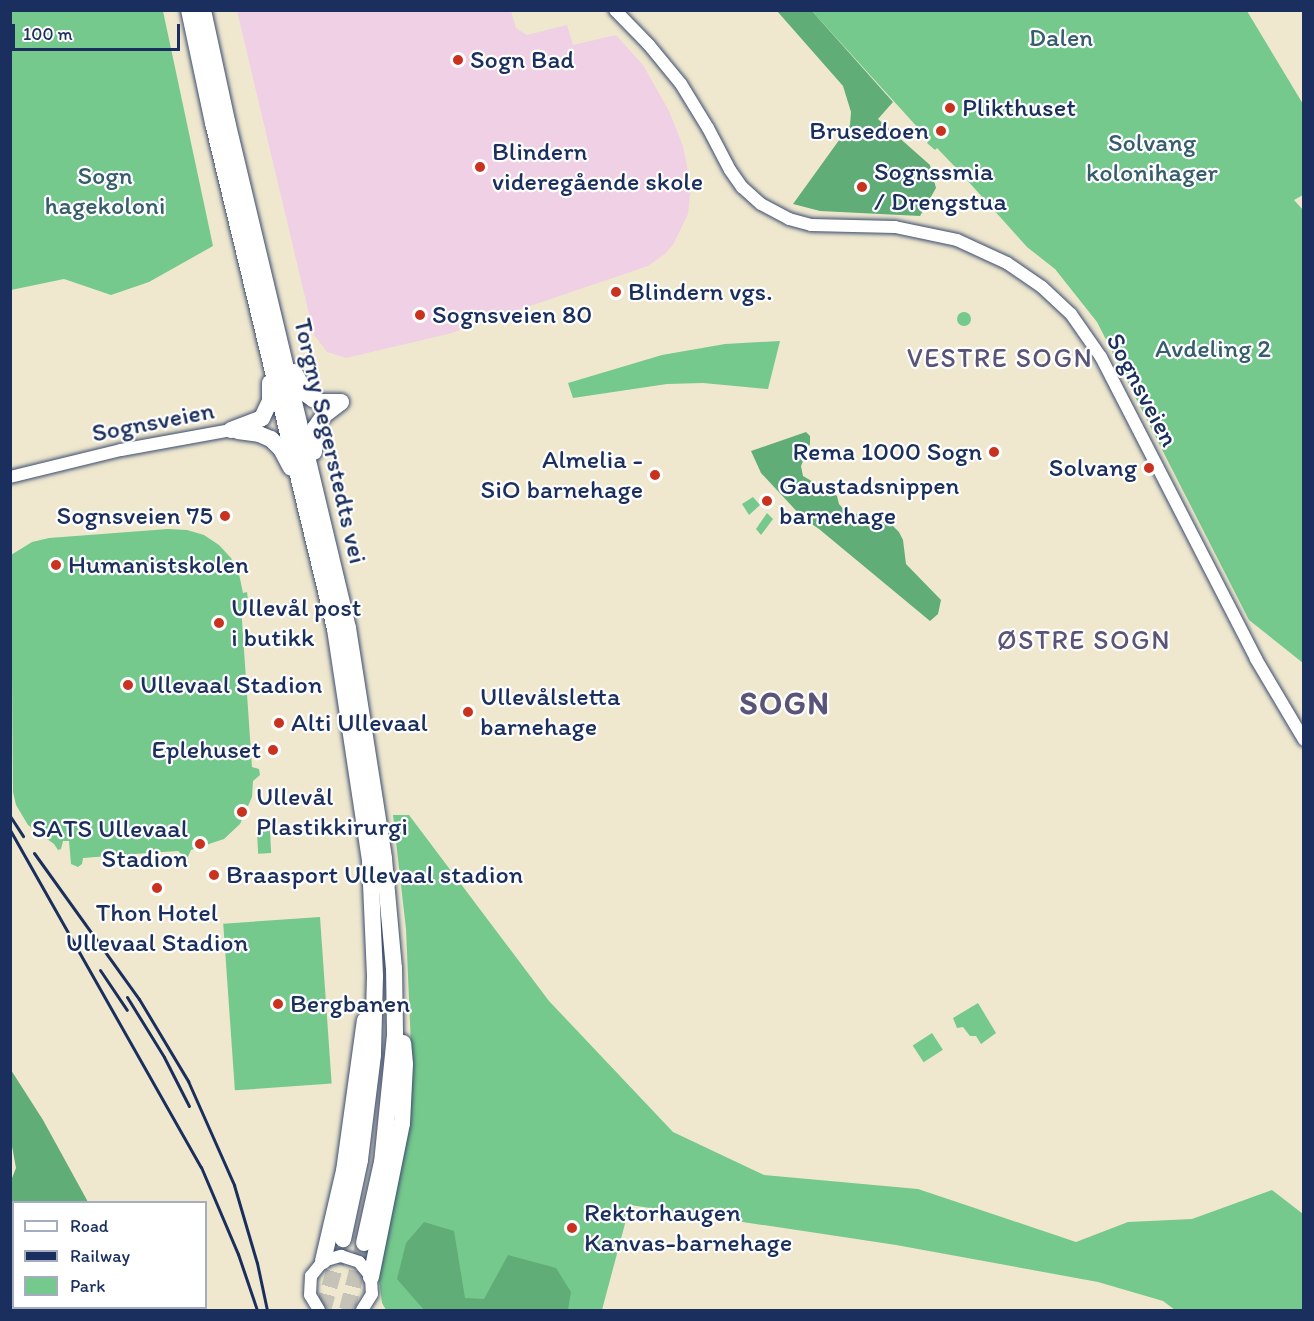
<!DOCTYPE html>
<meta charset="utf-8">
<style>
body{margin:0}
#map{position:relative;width:1314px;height:1321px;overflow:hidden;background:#efe8cf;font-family:Itim,sans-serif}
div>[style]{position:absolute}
.built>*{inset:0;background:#f0d0e4}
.green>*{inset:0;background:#75c98d;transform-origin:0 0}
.round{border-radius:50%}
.forest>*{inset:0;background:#60ad78;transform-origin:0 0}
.highway-tunnel>*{height:16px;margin-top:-8px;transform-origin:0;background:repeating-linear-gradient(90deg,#c5c3b8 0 16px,transparent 0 24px)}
.roads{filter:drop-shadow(0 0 2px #3b4b6f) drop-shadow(0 0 2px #3b4b6f)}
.secondary>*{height:12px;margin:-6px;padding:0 6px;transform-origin:6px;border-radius:6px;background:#fff}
.highway>*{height:16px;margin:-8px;padding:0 8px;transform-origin:8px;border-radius:8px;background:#fff}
.rail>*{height:3px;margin:-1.5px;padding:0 1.5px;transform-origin:1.5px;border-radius:1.5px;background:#1b2f5e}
.dots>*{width:16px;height:16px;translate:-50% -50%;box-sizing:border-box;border:3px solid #fff;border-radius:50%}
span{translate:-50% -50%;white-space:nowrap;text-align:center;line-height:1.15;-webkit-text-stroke:4.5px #fff;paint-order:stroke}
.park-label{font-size:26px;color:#365d6c}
.poi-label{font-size:26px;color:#1b2f5e}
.left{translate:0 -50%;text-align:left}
.right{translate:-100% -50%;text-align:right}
.street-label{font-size:26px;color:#1b2f5e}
.neighbourhood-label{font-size:27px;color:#595478;letter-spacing:1.5px}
.district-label{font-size:32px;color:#595478;font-weight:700;letter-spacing:1.5px}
.frame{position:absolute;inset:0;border:12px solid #1b2f5e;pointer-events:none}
.legend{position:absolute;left:12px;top:1201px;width:195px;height:108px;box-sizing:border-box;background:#fff;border:2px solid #a4acbf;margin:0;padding:8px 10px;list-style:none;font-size:18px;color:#1b2f5e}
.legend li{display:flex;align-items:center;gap:12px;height:30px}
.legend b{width:30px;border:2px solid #a4acbf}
.scale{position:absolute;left:12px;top:24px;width:168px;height:27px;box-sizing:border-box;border:3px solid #1b2f5e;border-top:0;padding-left:8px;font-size:18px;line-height:21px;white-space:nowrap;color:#1b2f5e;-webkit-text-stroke:4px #fff;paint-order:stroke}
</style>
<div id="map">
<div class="built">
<div style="clip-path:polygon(237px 11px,511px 11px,516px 28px,527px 35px,567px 25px,573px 45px,616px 35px,643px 65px,669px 111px,683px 146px,691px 187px,688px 214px,674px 243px,666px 253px,648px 266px,448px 334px,346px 358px,327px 352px,314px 335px)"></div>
</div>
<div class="green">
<div style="clip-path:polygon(10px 11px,163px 11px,213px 246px,149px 282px,111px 295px,64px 279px,11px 290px)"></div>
<div style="clip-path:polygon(812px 11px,1247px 11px,1303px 104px,1303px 195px,1294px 200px,1304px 211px,1303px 663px,1249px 620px,1097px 322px,1055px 269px,1027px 247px,958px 170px,937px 148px,935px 150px,927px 143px,929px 140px)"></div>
<div class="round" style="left:957px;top:312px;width:14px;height:14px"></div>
<div style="clip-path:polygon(780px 341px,768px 389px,703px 383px,667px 384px,573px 398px,568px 383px,662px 355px,725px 344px)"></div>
<div style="clip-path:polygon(753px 497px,760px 505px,749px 515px,742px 504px)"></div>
<div style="clip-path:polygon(767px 513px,773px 519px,761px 535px,756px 529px)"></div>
<div style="clip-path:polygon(168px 529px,187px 530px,204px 535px,219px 545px,231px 558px,239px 574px,243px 593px,247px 592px,248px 600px,241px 606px,252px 767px,259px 769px,260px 775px,253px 781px,252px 797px,240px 824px,224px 839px,191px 850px,187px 859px,178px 851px,148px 853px,83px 858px,82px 864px,78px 867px,71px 864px,69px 841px,63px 841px,61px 849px,58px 850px,54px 844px,28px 825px,16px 805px,13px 792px,11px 555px,32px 542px,49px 538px)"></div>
<div style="clip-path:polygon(393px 815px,409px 815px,549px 1001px,673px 1132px,764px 1175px,918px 1189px,1076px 1242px,1128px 1222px,1192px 1219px,1272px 1190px,1303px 1214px,1303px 1310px,1175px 1310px,1163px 1301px,1098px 1282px,896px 1245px,630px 1205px,602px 1310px,386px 1310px,382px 1303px,377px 1264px,411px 1046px,406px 929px)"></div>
<div style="left:270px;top:831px;width:22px;height:13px;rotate:87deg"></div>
<div style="left:320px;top:917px;width:167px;height:97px;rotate:86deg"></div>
<div style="clip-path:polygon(978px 1003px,996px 1033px,981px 1044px,976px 1036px,970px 1036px,963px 1027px,957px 1028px,953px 1018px)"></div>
<div style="left:932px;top:1033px;width:20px;height:23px;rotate:57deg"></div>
</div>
<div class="forest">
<div style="clip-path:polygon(777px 11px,812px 11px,893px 102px,878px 119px,930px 165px,936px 188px,920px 216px,820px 211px,793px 204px,850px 125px,851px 112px,843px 86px)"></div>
<div style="clip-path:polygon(806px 432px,810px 436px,810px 444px,801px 466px,803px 476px,837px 496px,839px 504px,846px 512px,880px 518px,889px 522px,899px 532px,903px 540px,906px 564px,941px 600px,938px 614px,930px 621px,819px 529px,803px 518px,761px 473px,751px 451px)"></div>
<div style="clip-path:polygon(11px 1070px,43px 1120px,88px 1202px,14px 1202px,13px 1292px,10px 1289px,10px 1183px,16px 1168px,11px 1141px)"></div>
<div style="clip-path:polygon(424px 1222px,454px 1231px,465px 1298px,484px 1299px,508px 1255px,556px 1268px,571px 1292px,568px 1310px,424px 1310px,397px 1279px,406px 1243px)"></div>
<div style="left:28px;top:1308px;width:117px;height:4px"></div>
</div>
<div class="highway-tunnel">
<div style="left:323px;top:1310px;width:74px;rotate:-74.3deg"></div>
<div style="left:347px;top:1310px;width:69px;rotate:-75.8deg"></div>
</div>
<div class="roads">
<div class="secondary">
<div style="left:615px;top:10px;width:49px;rotate:45.8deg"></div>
<div style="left:649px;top:45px;width:50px;rotate:50.6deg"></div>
<div style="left:681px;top:84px;width:52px;rotate:58.5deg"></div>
<div style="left:708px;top:128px;width:47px;rotate:62.4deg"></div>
<div style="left:730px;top:170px;width:21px;rotate:55deg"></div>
<div style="left:742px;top:187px;width:25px;rotate:42deg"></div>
<div style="left:761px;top:204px;width:32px;rotate:28deg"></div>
<div style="left:789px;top:219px;width:23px;rotate:15deg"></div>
<div style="left:811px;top:225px;width:84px;rotate:1.4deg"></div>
<div style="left:895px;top:227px;width:63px;rotate:11.8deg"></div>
<div style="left:957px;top:240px;width:55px;rotate:24.7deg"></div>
<div style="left:1007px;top:263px;width:42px;rotate:34.4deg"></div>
<div style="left:1042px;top:287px;width:40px;rotate:43deg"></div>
<div style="left:1071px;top:314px;width:52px;rotate:55.1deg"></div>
<div style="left:1101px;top:357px;width:339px;rotate:62.8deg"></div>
<div style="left:1256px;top:659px;width:94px;rotate:59.3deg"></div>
<div style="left:10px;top:477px;width:114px;rotate:-13.7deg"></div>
<div style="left:121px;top:450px;width:112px;rotate:-10.3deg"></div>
<div style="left:319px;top:1310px;width:17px;rotate:-121deg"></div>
<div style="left:310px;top:1295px;width:19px;rotate:-87deg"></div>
<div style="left:311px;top:1276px;width:19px;rotate:-51deg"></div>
<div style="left:323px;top:1261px;width:19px;rotate:-16deg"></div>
<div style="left:341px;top:1256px;width:19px;rotate:18deg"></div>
<div style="left:359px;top:1262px;width:19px;rotate:51deg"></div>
<div style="left:371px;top:1277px;width:17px;rotate:87deg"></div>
<div style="left:372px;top:1294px;width:19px;rotate:122deg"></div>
</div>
<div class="highway">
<div style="left:189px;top:10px;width:116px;rotate:78deg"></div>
<div style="left:213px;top:123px;width:520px;rotate:76.44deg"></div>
<div style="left:335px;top:629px;width:235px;rotate:81.4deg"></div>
<div style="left:370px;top:861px;width:115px;rotate:87.5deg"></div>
<div style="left:375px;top:976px;width:79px;rotate:91.5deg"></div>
<div style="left:373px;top:1055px;width:106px;rotate:97.1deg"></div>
<div style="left:360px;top:1160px;width:81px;rotate:102.1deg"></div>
<div style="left:203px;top:10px;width:114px;rotate:77.8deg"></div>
<div style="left:227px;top:121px;width:521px;rotate:76.58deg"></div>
<div style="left:348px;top:628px;width:234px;rotate:81.1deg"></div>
<div style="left:384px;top:859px;width:109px;rotate:84.8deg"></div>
<div style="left:394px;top:968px;width:67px;rotate:89.1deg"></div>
<div style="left:395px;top:1035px;width:128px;rotate:95.8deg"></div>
<div style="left:382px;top:1162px;width:83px;rotate:102.5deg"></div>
<div style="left:294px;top:372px;width:25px;rotate:61deg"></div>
<div style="left:306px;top:394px;width:9px;rotate:36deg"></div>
<div style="left:313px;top:399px;width:9px;rotate:21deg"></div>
<div style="left:321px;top:402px;width:20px"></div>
<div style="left:231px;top:430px;width:33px;rotate:-21deg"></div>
<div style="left:262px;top:418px;width:19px;rotate:-65deg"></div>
<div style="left:270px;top:401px;width:18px;rotate:-90deg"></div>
<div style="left:238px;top:431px;width:21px;rotate:8deg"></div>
<div style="left:259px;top:434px;width:13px;rotate:23deg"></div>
<div style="left:271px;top:439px;width:14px;rotate:45deg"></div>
<div style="left:281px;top:449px;width:21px;rotate:62deg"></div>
<div style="left:314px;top:452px;width:24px;rotate:-88deg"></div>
<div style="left:315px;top:428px;width:16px;rotate:-55deg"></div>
<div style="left:324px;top:415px;width:21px;rotate:-37deg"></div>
<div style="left:323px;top:1261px;width:92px;rotate:-76.9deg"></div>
<div style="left:344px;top:1171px;width:152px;rotate:-82.1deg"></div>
<div style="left:371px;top:1277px;width:157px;rotate:-78.6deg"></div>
<div style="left:402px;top:1123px;width:59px;rotate:-87.1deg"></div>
<div style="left:405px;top:1064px;width:21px;rotate:-95deg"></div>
</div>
</div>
<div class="rail">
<div style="left:10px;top:816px;width:24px;rotate:57deg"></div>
<div style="left:10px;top:830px;width:387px;rotate:60.5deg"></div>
<div style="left:201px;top:1167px;width:95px;rotate:67deg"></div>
<div style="left:238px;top:1254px;width:59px;rotate:71.3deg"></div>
<div style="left:34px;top:853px;width:180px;rotate:54.3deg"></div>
<div style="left:139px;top:999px;width:96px;rotate:59.1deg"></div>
<div style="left:188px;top:1081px;width:114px;rotate:66.1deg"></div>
<div style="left:234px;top:1185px;width:81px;rotate:73.6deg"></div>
<div style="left:257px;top:1263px;width:48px;rotate:78deg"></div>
<div style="left:100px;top:970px;width:48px;rotate:56deg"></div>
<div style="left:127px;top:997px;width:70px;rotate:58.3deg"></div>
<div style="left:164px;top:1057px;width:55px;rotate:63deg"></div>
</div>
<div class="dots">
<div style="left:458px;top:60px;background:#c8321e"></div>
<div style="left:950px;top:108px;background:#c8321e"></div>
<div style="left:941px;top:131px;background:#c8321e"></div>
<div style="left:480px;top:167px;background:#c8321e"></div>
<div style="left:862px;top:187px;background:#c8321e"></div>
<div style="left:616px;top:292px;background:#c8321e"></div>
<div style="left:420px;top:315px;background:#c8321e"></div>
<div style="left:994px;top:452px;background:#c8321e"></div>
<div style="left:1149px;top:468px;background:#c8321e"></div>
<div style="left:655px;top:475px;background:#c8321e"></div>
<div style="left:767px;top:501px;background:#c8321e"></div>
<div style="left:225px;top:516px;background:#c8321e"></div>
<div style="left:56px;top:565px;background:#c8321e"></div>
<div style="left:219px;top:623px;background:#c8321e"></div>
<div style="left:128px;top:685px;background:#c8321e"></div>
<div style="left:468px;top:712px;background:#c8321e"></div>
<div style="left:279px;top:723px;background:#c8321e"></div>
<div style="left:273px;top:750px;background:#c8321e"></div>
<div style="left:242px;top:812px;background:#c8321e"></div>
<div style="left:200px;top:844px;background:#c8321e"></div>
<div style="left:214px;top:875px;background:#c8321e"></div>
<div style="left:157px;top:888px;background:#c8321e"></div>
<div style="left:278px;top:1004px;background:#c8321e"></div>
<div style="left:572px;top:1228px;background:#c8321e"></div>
</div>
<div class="park-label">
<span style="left:1061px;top:38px">Dalen</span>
<span style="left:1152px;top:158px">Solvang<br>kolonihager</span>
<span style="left:105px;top:191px">Sogn<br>hagekoloni</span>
<span style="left:1213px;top:349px">Avdeling 2</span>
</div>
<div class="poi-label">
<span class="left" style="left:470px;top:60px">Sogn Bad</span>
<span class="left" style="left:962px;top:108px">Plikthuset</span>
<span class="right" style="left:929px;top:131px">Brusedoen</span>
<span class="left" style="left:492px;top:167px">Blindern<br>videregående skole</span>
<span class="left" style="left:874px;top:187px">Sognssmia<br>/ Drengstua</span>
<span class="left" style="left:628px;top:292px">Blindern vgs.</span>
<span class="left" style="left:432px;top:315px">Sognsveien 80</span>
<span class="right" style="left:982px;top:452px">Rema 1000 Sogn</span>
<span class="right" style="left:643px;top:475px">Almelia -<br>SiO barnehage</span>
<span class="right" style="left:1137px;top:468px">Solvang</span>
<span class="left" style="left:779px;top:501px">Gaustadsnippen<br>barnehage</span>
<span class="right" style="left:213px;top:516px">Sognsveien 75</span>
<span class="left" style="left:68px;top:565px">Humanistskolen</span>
<span class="left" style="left:231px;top:623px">Ullevål post<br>i butikk</span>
<span class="left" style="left:140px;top:685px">Ullevaal Stadion</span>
<span class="left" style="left:480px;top:712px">Ullevålsletta<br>barnehage</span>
<span class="left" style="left:291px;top:723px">Alti Ullevaal</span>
<span class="right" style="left:261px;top:750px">Eplehuset</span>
<span class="left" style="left:256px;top:812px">Ullevål<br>Plastikkirurgi</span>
<span class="right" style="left:188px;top:844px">SATS Ullevaal<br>Stadion</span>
<span class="left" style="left:226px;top:875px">Braasport Ullevaal stadion</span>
<span style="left:157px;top:928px">Thon Hotel<br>Ullevaal Stadion</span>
<span class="left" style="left:290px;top:1004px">Bergbanen</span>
<span class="left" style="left:584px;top:1228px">Rektorhaugen<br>Kanvas-barnehage</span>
</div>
<div class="street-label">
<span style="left:1142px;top:390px;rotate:62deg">Sognsveien</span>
<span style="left:153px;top:422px;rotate:-11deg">Sognsveien</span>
<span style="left:330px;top:441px;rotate:77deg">Torgny Segerstedts vei</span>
</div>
<div class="neighbourhood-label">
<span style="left:1000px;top:358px">VESTRE SOGN</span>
<span style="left:1084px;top:640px">ØSTRE SOGN</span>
</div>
<div class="district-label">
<span style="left:785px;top:703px">SOGN</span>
</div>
<div class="frame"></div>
<ul class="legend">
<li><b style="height:8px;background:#fff"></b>Road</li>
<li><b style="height:8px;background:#1b2f5e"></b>Railway</li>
<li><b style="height:16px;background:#75c98d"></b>Park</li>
</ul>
<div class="scale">100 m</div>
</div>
